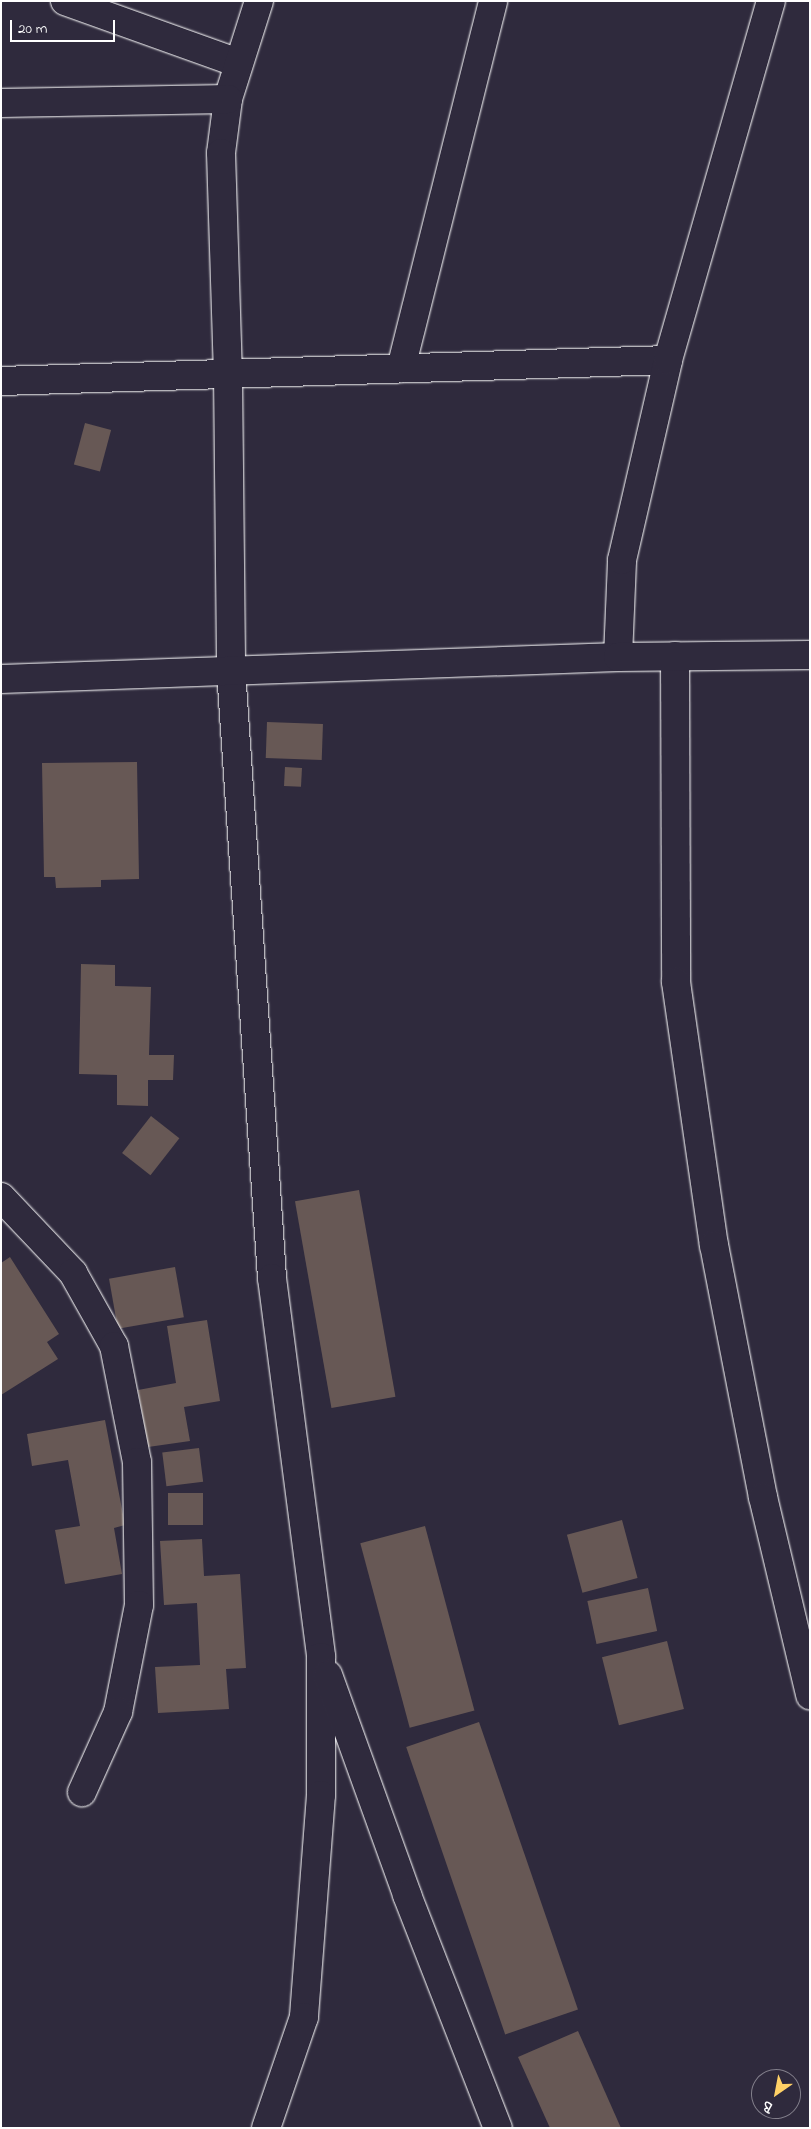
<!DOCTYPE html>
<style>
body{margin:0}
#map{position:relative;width:811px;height:2129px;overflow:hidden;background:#2f2a3d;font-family:"Indie Flower",sans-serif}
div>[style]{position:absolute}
.building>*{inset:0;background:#675855;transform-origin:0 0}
.roads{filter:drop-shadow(0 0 1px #fff) drop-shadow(0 0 1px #fff)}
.minor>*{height:28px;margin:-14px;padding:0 14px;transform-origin:14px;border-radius:14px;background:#2f2a3d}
span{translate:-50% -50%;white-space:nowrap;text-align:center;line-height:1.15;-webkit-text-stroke:5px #2f2a3d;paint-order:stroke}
.frame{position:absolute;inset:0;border:2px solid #fff;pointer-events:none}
.north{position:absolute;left:751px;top:2069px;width:50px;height:50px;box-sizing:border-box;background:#2f2a3d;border:1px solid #827f8b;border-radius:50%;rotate:213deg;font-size:14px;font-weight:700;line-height:20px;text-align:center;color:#fff}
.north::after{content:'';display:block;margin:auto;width:18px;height:22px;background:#ffd166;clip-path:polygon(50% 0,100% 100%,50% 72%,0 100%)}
.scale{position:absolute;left:10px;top:20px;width:105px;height:22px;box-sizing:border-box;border:2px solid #fff;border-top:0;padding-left:6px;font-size:15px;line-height:18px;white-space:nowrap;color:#fff;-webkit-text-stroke:4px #2f2a3d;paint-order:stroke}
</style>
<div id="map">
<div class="building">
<div style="left:85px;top:423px;width:27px;height:43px;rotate:15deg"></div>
<div style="left:267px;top:722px;width:56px;height:36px;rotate:2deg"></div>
<div style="clip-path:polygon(137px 762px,139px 879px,101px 880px,101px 887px,56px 888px,55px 877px,44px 877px,42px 763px)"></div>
<div style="left:285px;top:767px;width:17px;height:19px;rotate:3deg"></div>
<div style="clip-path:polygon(81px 964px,115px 965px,115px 986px,151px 987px,149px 1055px,174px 1055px,173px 1080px,148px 1080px,148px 1106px,117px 1105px,117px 1075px,79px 1074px)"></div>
<div style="left:151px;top:1116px;width:36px;height:47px;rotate:38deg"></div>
<div style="left:359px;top:1190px;width:210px;height:65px;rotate:80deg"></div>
<div style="clip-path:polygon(10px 1257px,59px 1334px,47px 1342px,58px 1359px,1px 1395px,1px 1263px)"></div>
<div style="left:175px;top:1267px;width:51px;height:67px;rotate:80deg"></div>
<div style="clip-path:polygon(207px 1320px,220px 1401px,184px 1407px,190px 1441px,148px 1447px,138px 1390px,176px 1383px,167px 1326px)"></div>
<div style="clip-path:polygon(105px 1420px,125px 1525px,114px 1528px,122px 1574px,65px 1584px,55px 1530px,80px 1526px,68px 1460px,32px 1466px,27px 1434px)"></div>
<div style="left:199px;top:1448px;width:34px;height:37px;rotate:83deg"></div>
<div style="left:168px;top:1493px;width:35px;height:32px"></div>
<div style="left:622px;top:1520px;width:60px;height:57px;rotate:75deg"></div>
<div style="left:425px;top:1526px;width:191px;height:67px;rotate:75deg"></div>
<div style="clip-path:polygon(202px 1539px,204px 1576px,240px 1574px,246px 1668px,226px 1669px,229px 1709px,158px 1713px,155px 1667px,200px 1665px,197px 1603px,164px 1605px,160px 1541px)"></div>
<div style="left:648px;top:1588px;width:44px;height:62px;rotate:78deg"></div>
<div style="left:667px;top:1641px;width:70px;height:67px;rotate:76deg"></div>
<div style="left:479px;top:1722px;width:304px;height:77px;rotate:71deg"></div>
<div style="clip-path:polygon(578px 2031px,621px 2128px,550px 2128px,518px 2057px)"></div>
</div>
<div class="roads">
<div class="minor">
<div style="left:65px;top:1px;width:184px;rotate:19.7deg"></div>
<div style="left:259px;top:1px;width:103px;rotate:107.6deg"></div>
<div style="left:228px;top:99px;width:54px;rotate:97.4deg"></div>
<div style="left:221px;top:153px;width:221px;rotate:88.2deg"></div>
<div style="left:228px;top:374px;width:296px;rotate:89.4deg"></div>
<div style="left:231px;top:670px;width:609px;rotate:86.14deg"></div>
<div style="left:272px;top:1278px;width:382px;rotate:82.6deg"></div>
<div style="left:321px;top:1657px;width:138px;rotate:90deg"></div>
<div style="left:321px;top:1795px;width:223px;rotate:94.4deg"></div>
<div style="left:304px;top:2017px;width:117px;rotate:108.9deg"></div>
<div style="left:1px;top:103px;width:227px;rotate:-1deg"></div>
<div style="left:401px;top:368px;width:378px;rotate:-75.9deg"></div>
<div style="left:1px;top:381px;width:667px;rotate:-1.8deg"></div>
<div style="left:675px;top:656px;width:326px;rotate:89.8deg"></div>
<div style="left:676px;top:982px;width:266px;rotate:81.8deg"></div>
<div style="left:714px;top:1245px;width:257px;rotate:79deg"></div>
<div style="left:763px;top:1497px;width:204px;rotate:76.6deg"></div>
<div style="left:618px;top:657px;width:97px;rotate:-87.6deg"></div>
<div style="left:622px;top:560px;width:205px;rotate:-77deg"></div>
<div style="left:668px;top:360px;width:373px;rotate:-74deg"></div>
<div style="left:1px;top:679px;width:617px;rotate:-2.04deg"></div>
<div style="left:618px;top:657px;width:192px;rotate:-0.6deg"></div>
<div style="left:1px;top:1197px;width:105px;rotate:46.5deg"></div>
<div style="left:73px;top:1273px;width:84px;rotate:60.7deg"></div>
<div style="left:114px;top:1346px;width:118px;rotate:78.8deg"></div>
<div style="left:137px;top:1462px;width:143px;rotate:89.2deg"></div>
<div style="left:139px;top:1605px;width:109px;rotate:101.1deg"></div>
<div style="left:118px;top:1712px;width:88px;rotate:114.2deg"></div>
<div style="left:328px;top:1675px;width:234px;rotate:70.2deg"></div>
<div style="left:407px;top:1895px;width:250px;rotate:68.7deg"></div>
</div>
</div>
<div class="frame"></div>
<div class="north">B</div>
<div class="scale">20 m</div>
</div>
